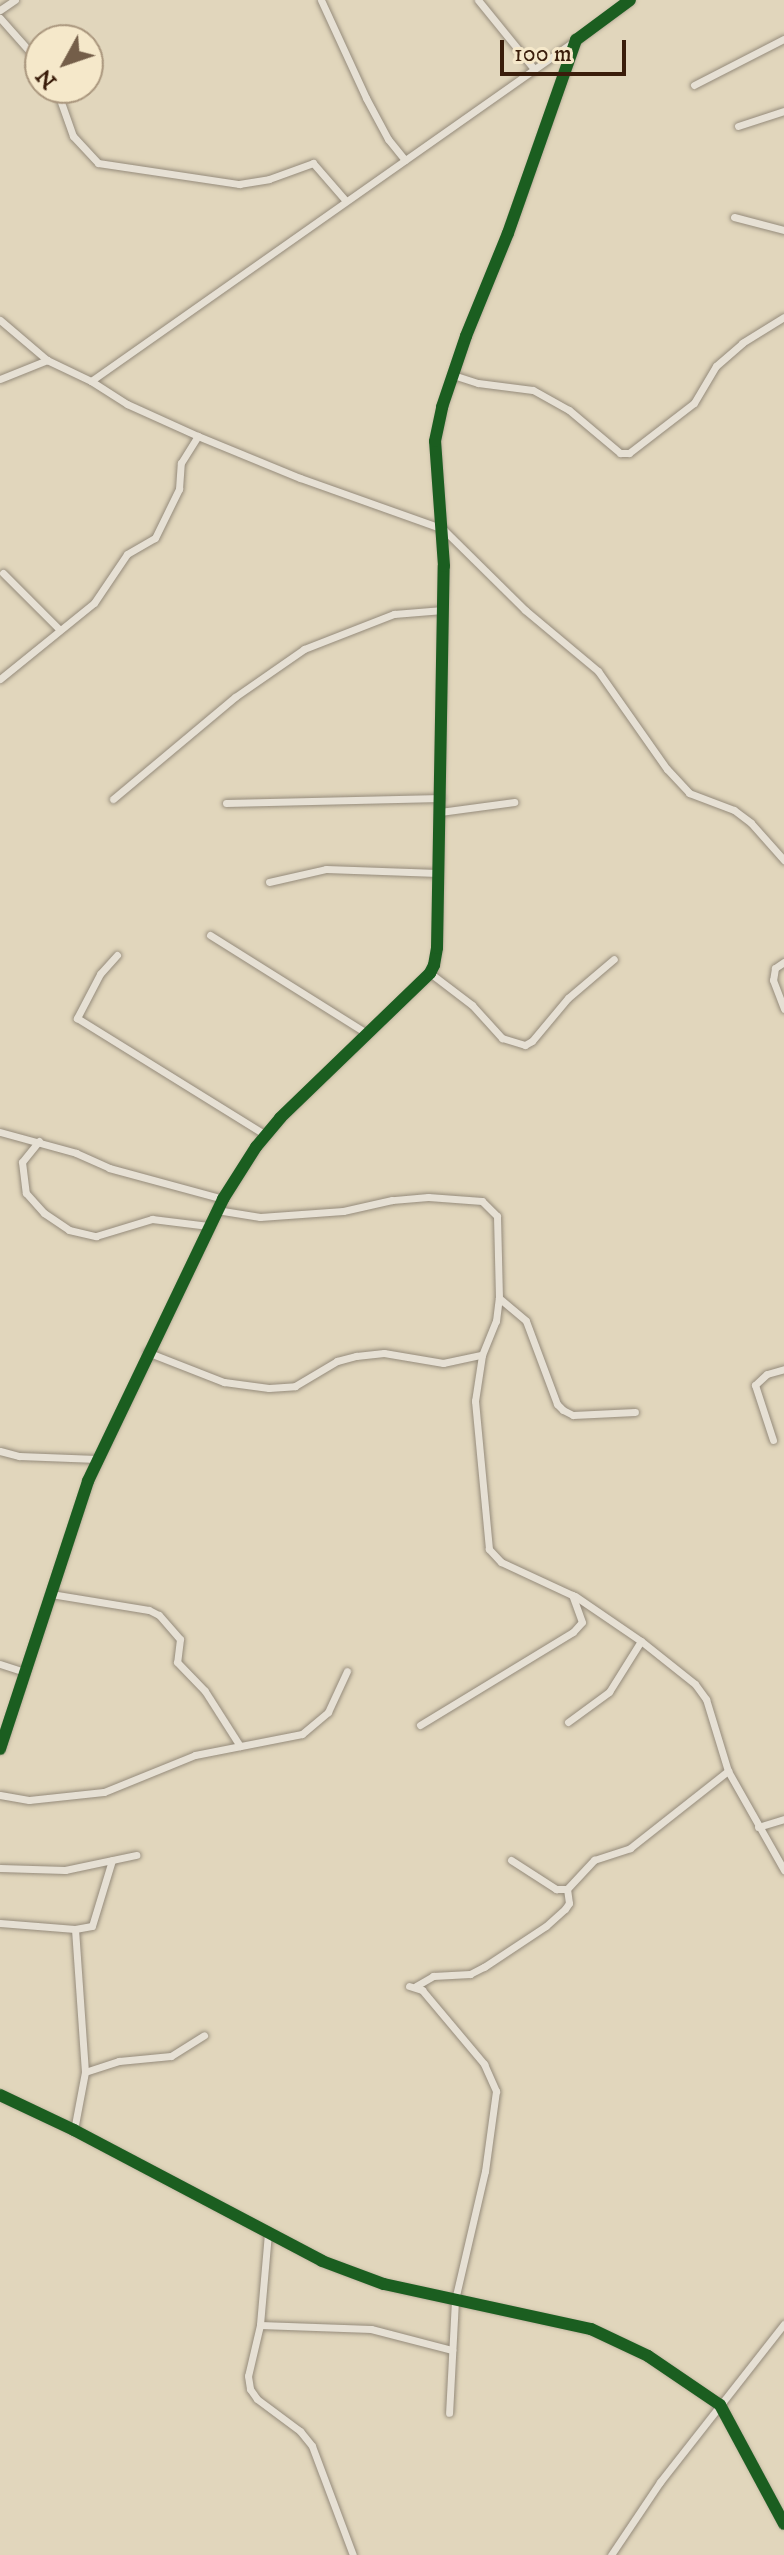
<!DOCTYPE html>
<style>
body{margin:0}
#map{position:relative;width:784px;height:2555px;overflow:hidden;background:#e1d6bc;font-family:"IM FELL DW Pica",serif}
div>[style]{position:absolute}
.roads{filter:drop-shadow(0 0 2px #958b7b) drop-shadow(0 0 2px #958b7b)}
.minor>*{height:7px;margin:-3.5px;padding:0 3.5px;transform-origin:3.5px;border-radius:3.5px;background:#e6e0d4}
.cycleway>*{height:12px;margin:-6px;padding:0 6px;transform-origin:6px;border-radius:6px;background:#1b5e20}
span{translate:-50% -50%;white-space:nowrap;text-align:center;line-height:1.15;-webkit-text-stroke:6px #f5e8ca;paint-order:stroke}
.north{position:absolute;left:24px;top:24px;width:80px;height:80px;box-sizing:border-box;background:#f5e8ca;border:2px solid #aa977e;border-radius:50%;rotate:230deg;font-size:22px;font-weight:700;line-height:32px;text-align:center;color:#3a1d0b}
.north::after{content:'';display:block;margin:auto;width:28px;height:36px;background:#745e49;clip-path:polygon(50% 0,100% 100%,50% 72%,0 100%)}
.scale{position:absolute;left:500px;top:40px;width:126px;height:36px;box-sizing:border-box;border:4px solid #3a1d0b;border-top:0;padding-left:10px;font-size:24px;line-height:28px;white-space:nowrap;color:#3a1d0b;-webkit-text-stroke:6px #f5e8ca;paint-order:stroke}
</style>
<div id="map">
<div class="roads">
<div class="minor">
<div style="left:321px;top:0;width:108px;rotate:65.3deg"></div>
<div style="left:366px;top:98px;width:47px;rotate:61.8deg"></div>
<div style="left:388px;top:139px;width:27px;rotate:51deg"></div>
<div style="left:478px;top:0;width:89px;rotate:50.9deg"></div>
<div style="left:0;top:10px;width:18px;rotate:-34deg"></div>
<div style="left:0;top:18px;width:60px;rotate:48.4deg"></div>
<div style="left:694px;top:85px;width:101px;rotate:-27.1deg"></div>
<div style="left:56px;top:88px;width:51px;rotate:70.5deg"></div>
<div style="left:73px;top:136px;width:37px;rotate:47deg"></div>
<div style="left:98px;top:163px;width:143px;rotate:8.5deg"></div>
<div style="left:239px;top:184px;width:30px;rotate:-9deg"></div>
<div style="left:269px;top:179px;width:47px;rotate:-20deg"></div>
<div style="left:313px;top:163px;width:50px;rotate:49deg"></div>
<div style="left:738px;top:126px;width:48px;rotate:-18.1deg"></div>
<div style="left:734px;top:217px;width:52px;rotate:14.6deg"></div>
<div style="left:0;top:320px;width:62px;rotate:40.4deg"></div>
<div style="left:47px;top:360px;width:49px;rotate:25.5deg"></div>
<div style="left:91px;top:381px;width:593px;rotate:-35.11deg"></div>
<div style="left:453px;top:375px;width:26px;rotate:18deg"></div>
<div style="left:478px;top:383px;width:55px;rotate:7.3deg"></div>
<div style="left:533px;top:390px;width:41px;rotate:29.1deg"></div>
<div style="left:569px;top:410px;width:67px;rotate:40.1deg"></div>
<div style="left:620px;top:453px;width:9px"></div>
<div style="left:629px;top:453px;width:82px;rotate:-37.6deg"></div>
<div style="left:694px;top:403px;width:43px;rotate:-59.3deg"></div>
<div style="left:716px;top:366px;width:35px;rotate:-41deg"></div>
<div style="left:742px;top:343px;width:49px;rotate:-31.8deg"></div>
<div style="left:0;top:379px;width:51px;rotate:-22deg"></div>
<div style="left:91px;top:381px;width:43px;rotate:32.6deg"></div>
<div style="left:127px;top:404px;width:78px;rotate:24.3deg"></div>
<div style="left:198px;top:436px;width:110px;rotate:22.4deg"></div>
<div style="left:300px;top:478px;width:152px;rotate:19.6deg"></div>
<div style="left:443px;top:529px;width:115px;rotate:44.6deg"></div>
<div style="left:525px;top:610px;width:95px;rotate:39.9deg"></div>
<div style="left:598px;top:671px;width:120px;rotate:54.9deg"></div>
<div style="left:667px;top:769px;width:33px;rotate:47deg"></div>
<div style="left:689px;top:793px;width:48px;rotate:20.7deg"></div>
<div style="left:734px;top:810px;width:21px;rotate:37deg"></div>
<div style="left:751px;top:823px;width:50px;rotate:48.3deg"></div>
<div style="left:3px;top:573px;width:79px;rotate:45deg"></div>
<div style="left:0;top:679px;width:121px;rotate:-39deg"></div>
<div style="left:94px;top:603px;width:59px;rotate:-56deg"></div>
<div style="left:127px;top:554px;width:32px;rotate:-30deg"></div>
<div style="left:155px;top:538px;width:55px;rotate:-63.9deg"></div>
<div style="left:179px;top:489px;width:26px;rotate:-86deg"></div>
<div style="left:181px;top:463px;width:32px;rotate:-58deg"></div>
<div style="left:113px;top:799px;width:159px;rotate:-39.9deg"></div>
<div style="left:235px;top:697px;width:84px;rotate:-34.8deg"></div>
<div style="left:304px;top:649px;width:97px;rotate:-21.3deg"></div>
<div style="left:394px;top:614px;width:49px;rotate:-4.7deg"></div>
<div style="left:226px;top:803px;width:215px;rotate:-1.3deg"></div>
<div style="left:440px;top:812px;width:75px;rotate:-7.7deg"></div>
<div style="left:269px;top:882px;width:58px;rotate:-12.8deg"></div>
<div style="left:326px;top:869px;width:112px;rotate:2deg"></div>
<div style="left:210px;top:935px;width:184px;rotate:32.1deg"></div>
<div style="left:117px;top:955px;width:25px;rotate:132deg"></div>
<div style="left:100px;top:974px;width:50px;rotate:117.6deg"></div>
<div style="left:77px;top:1018px;width:222px;rotate:31.8deg"></div>
<div style="left:784px;top:962px;width:11px;rotate:146deg"></div>
<div style="left:775px;top:968px;width:12px;rotate:99deg"></div>
<div style="left:773px;top:980px;width:31px;rotate:69deg"></div>
<div style="left:430px;top:973px;width:53px;rotate:37.3deg"></div>
<div style="left:472px;top:1005px;width:45px;rotate:47.7deg"></div>
<div style="left:502px;top:1038px;width:24px;rotate:17deg"></div>
<div style="left:525px;top:1045px;width:8px;rotate:-30deg"></div>
<div style="left:532px;top:1041px;width:56px;rotate:-50.1deg"></div>
<div style="left:568px;top:998px;width:60px;rotate:-40.3deg"></div>
<div style="left:0;top:1132px;width:79px;rotate:15.4deg"></div>
<div style="left:76px;top:1153px;width:36px;rotate:24deg"></div>
<div style="left:109px;top:1168px;width:118px;rotate:15.2deg"></div>
<div style="left:39px;top:1141px;width:27px;rotate:129deg"></div>
<div style="left:22px;top:1162px;width:31px;rotate:83deg"></div>
<div style="left:26px;top:1193px;width:27px;rotate:48deg"></div>
<div style="left:44px;top:1213px;width:30px;rotate:34deg"></div>
<div style="left:69px;top:1230px;width:28px;rotate:13deg"></div>
<div style="left:96px;top:1236px;width:59px;rotate:-16.9deg"></div>
<div style="left:152px;top:1219px;width:57px;rotate:7deg"></div>
<div style="left:499px;top:1298px;width:35px;rotate:40deg"></div>
<div style="left:526px;top:1321px;width:89px;rotate:69.5deg"></div>
<div style="left:557px;top:1404px;width:8px;rotate:45deg"></div>
<div style="left:563px;top:1410px;width:11px;rotate:27deg"></div>
<div style="left:573px;top:1415px;width:62px;rotate:-2.8deg"></div>
<div style="left:147px;top:1352px;width:83px;rotate:21.3deg"></div>
<div style="left:224px;top:1382px;width:45px;rotate:7.6deg"></div>
<div style="left:269px;top:1388px;width:26px;rotate:-4deg"></div>
<div style="left:295px;top:1386px;width:49px;rotate:-30.8deg"></div>
<div style="left:337px;top:1361px;width:20px;rotate:-15deg"></div>
<div style="left:356px;top:1356px;width:28px;rotate:-6deg"></div>
<div style="left:384px;top:1353px;width:60px;rotate:9.6deg"></div>
<div style="left:443px;top:1363px;width:40px;rotate:-12deg"></div>
<div style="left:482px;top:1355px;width:37px;rotate:-68deg"></div>
<div style="left:496px;top:1321px;width:23px;rotate:-83deg"></div>
<div style="left:499px;top:1298px;width:82px;rotate:-91.4deg"></div>
<div style="left:497px;top:1216px;width:21px;rotate:-135deg"></div>
<div style="left:482px;top:1201px;width:54px;rotate:-175.8deg"></div>
<div style="left:428px;top:1197px;width:36px;rotate:175deg"></div>
<div style="left:392px;top:1200px;width:50px;rotate:167.3deg"></div>
<div style="left:343px;top:1211px;width:83px;rotate:175.9deg"></div>
<div style="left:260px;top:1217px;width:44px;rotate:-170.8deg"></div>
<div style="left:773px;top:1440px;width:58px;rotate:-108.1deg"></div>
<div style="left:755px;top:1385px;width:16px;rotate:-43deg"></div>
<div style="left:767px;top:1374px;width:18px;rotate:-16deg"></div>
<div style="left:0;top:1451px;width:20px;rotate:15deg"></div>
<div style="left:19px;top:1456px;width:78px;rotate:2.2deg"></div>
<div style="left:51px;top:1594px;width:99px;rotate:9.3deg"></div>
<div style="left:149px;top:1610px;width:11px;rotate:27deg"></div>
<div style="left:159px;top:1615px;width:32px;rotate:49deg"></div>
<div style="left:180px;top:1639px;width:23px;rotate:97deg"></div>
<div style="left:177px;top:1662px;width:40px;rotate:46deg"></div>
<div style="left:205px;top:1691px;width:65px;rotate:57.5deg"></div>
<div style="left:575px;top:1596px;width:80px;rotate:34.3deg"></div>
<div style="left:641px;top:1641px;width:69px;rotate:38.5deg"></div>
<div style="left:695px;top:1684px;width:19px;rotate:54deg"></div>
<div style="left:706px;top:1699px;width:75px;rotate:73deg"></div>
<div style="left:728px;top:1771px;width:114px;rotate:60.5deg"></div>
<div style="left:0;top:1664px;width:26px;rotate:18deg"></div>
<div style="left:568px;top:1722px;width:51px;rotate:-36.2deg"></div>
<div style="left:609px;top:1692px;width:60px;rotate:-57.9deg"></div>
<div style="left:420px;top:1725px;width:179px;rotate:-31.3deg"></div>
<div style="left:573px;top:1632px;width:13px;rotate:-48deg"></div>
<div style="left:582px;top:1622px;width:29px;rotate:-110deg"></div>
<div style="left:572px;top:1595px;width:78px;rotate:-155.1deg"></div>
<div style="left:501px;top:1562px;width:18px;rotate:-133deg"></div>
<div style="left:489px;top:1549px;width:149px;rotate:-95.4deg"></div>
<div style="left:475px;top:1401px;width:47px;rotate:-81.3deg"></div>
<div style="left:0;top:1749px;width:282px;rotate:-71.8deg"></div>
<div style="left:88px;top:1481px;width:313px;rotate:-64.4deg"></div>
<div style="left:223px;top:1199px;width:62px;rotate:-57.6deg"></div>
<div style="left:256px;top:1147px;width:38px;rotate:-50deg"></div>
<div style="left:280px;top:1118px;width:209px;rotate:-44deg"></div>
<div style="left:430px;top:973px;width:9px;rotate:-63deg"></div>
<div style="left:434px;top:965px;width:17px;rotate:-80deg"></div>
<div style="left:437px;top:948px;width:382px;rotate:-89deg"></div>
<div style="left:444px;top:566px;width:125px;rotate:-94.1deg"></div>
<div style="left:435px;top:441px;width:35px;rotate:-78deg"></div>
<div style="left:442px;top:407px;width:75px;rotate:-71.3deg"></div>
<div style="left:466px;top:336px;width:111px;rotate:-67.8deg"></div>
<div style="left:508px;top:233px;width:205px;rotate:-70.6deg"></div>
<div style="left:576px;top:40px;width:67px;rotate:-36.5deg"></div>
<div style="left:0;top:1795px;width:29px;rotate:10deg"></div>
<div style="left:29px;top:1800px;width:75px;rotate:-6.1deg"></div>
<div style="left:104px;top:1792px;width:98px;rotate:-22.1deg"></div>
<div style="left:195px;top:1755px;width:109px;rotate:-11.1deg"></div>
<div style="left:302px;top:1734px;width:34px;rotate:-40deg"></div>
<div style="left:328px;top:1712px;width:45px;rotate:-65.1deg"></div>
<div style="left:758px;top:1827px;width:27px;rotate:-17deg"></div>
<div style="left:511px;top:1860px;width:54px;rotate:32.8deg"></div>
<div style="left:556px;top:1889px;width:11px"></div>
<div style="left:567px;top:1889px;width:40px;rotate:-47deg"></div>
<div style="left:594px;top:1860px;width:38px;rotate:-18deg"></div>
<div style="left:630px;top:1848px;width:125px;rotate:-38.2deg"></div>
<div style="left:0;top:1868px;width:65px;rotate:1.8deg"></div>
<div style="left:65px;top:1870px;width:73px;rotate:-11.9deg"></div>
<div style="left:0;top:1923px;width:75px;rotate:4.6deg"></div>
<div style="left:75px;top:1929px;width:143px;rotate:86deg"></div>
<div style="left:85px;top:2072px;width:59px;rotate:100.7deg"></div>
<div style="left:75px;top:1929px;width:17px;rotate:-10deg"></div>
<div style="left:92px;top:1926px;width:69px;rotate:-73.1deg"></div>
<div style="left:409px;top:1986px;width:14px;rotate:17deg"></div>
<div style="left:422px;top:1990px;width:97px;rotate:50deg"></div>
<div style="left:484px;top:2064px;width:30px;rotate:66deg"></div>
<div style="left:496px;top:2091px;width:81px;rotate:97.8deg"></div>
<div style="left:485px;top:2171px;width:132px;rotate:103.1deg"></div>
<div style="left:455px;top:2300px;width:113px;rotate:93deg"></div>
<div style="left:416px;top:1986px;width:20px;rotate:-30deg"></div>
<div style="left:433px;top:1976px;width:37px;rotate:-3deg"></div>
<div style="left:470px;top:1974px;width:16px;rotate:-27deg"></div>
<div style="left:484px;top:1967px;width:74px;rotate:-33.5deg"></div>
<div style="left:546px;top:1926px;width:25px;rotate:-42deg"></div>
<div style="left:565px;top:1909px;width:7px;rotate:-56deg"></div>
<div style="left:569px;top:1903px;width:14px;rotate:-98deg"></div>
<div style="left:85px;top:2072px;width:36px;rotate:-18deg"></div>
<div style="left:119px;top:2061px;width:52px;rotate:-5.5deg"></div>
<div style="left:171px;top:2056px;width:39px;rotate:-32deg"></div>
<div style="left:0;top:2095px;width:82px;rotate:25.3deg"></div>
<div style="left:74px;top:2130px;width:280px;rotate:27.8deg"></div>
<div style="left:322px;top:2261px;width:66px;rotate:20.4deg"></div>
<div style="left:384px;top:2284px;width:212px;rotate:12.3deg"></div>
<div style="left:591px;top:2329px;width:63px;rotate:25.3deg"></div>
<div style="left:648px;top:2356px;width:87px;rotate:34.2deg"></div>
<div style="left:720px;top:2405px;width:135px;rotate:61.7deg"></div>
<div style="left:268px;top:2233px;width:92px;rotate:95deg"></div>
<div style="left:260px;top:2325px;width:52px;rotate:103.2deg"></div>
<div style="left:248px;top:2376px;width:13px;rotate:81deg"></div>
<div style="left:250px;top:2389px;width:12px;rotate:55deg"></div>
<div style="left:257px;top:2399px;width:54px;rotate:36.7deg"></div>
<div style="left:300px;top:2431px;width:19px;rotate:51deg"></div>
<div style="left:312px;top:2446px;width:116px;rotate:69.4deg"></div>
<div style="left:260px;top:2325px;width:111px;rotate:2.1deg"></div>
<div style="left:371px;top:2329px;width:84px;rotate:14.5deg"></div>
<div style="left:611px;top:2555px;width:88px;rotate:-56.1deg"></div>
<div style="left:660px;top:2482px;width:201px;rotate:-51.9deg"></div>
</div>
</div>
<div class="cycleway">
<div style="left:0;top:1749px;width:282px;rotate:-71.8deg"></div>
<div style="left:88px;top:1481px;width:313px;rotate:-64.4deg"></div>
<div style="left:223px;top:1199px;width:62px;rotate:-57.6deg"></div>
<div style="left:256px;top:1147px;width:38px;rotate:-50deg"></div>
<div style="left:280px;top:1118px;width:209px;rotate:-44deg"></div>
<div style="left:430px;top:973px;width:9px;rotate:-63deg"></div>
<div style="left:434px;top:965px;width:17px;rotate:-80deg"></div>
<div style="left:437px;top:948px;width:382px;rotate:-89deg"></div>
<div style="left:444px;top:566px;width:125px;rotate:-94.1deg"></div>
<div style="left:435px;top:441px;width:35px;rotate:-78deg"></div>
<div style="left:442px;top:407px;width:75px;rotate:-71.3deg"></div>
<div style="left:466px;top:336px;width:111px;rotate:-67.8deg"></div>
<div style="left:508px;top:233px;width:205px;rotate:-70.6deg"></div>
<div style="left:576px;top:40px;width:67px;rotate:-36.5deg"></div>
<div style="left:0;top:2095px;width:82px;rotate:25.3deg"></div>
<div style="left:74px;top:2130px;width:280px;rotate:27.8deg"></div>
<div style="left:322px;top:2261px;width:66px;rotate:20.4deg"></div>
<div style="left:384px;top:2284px;width:212px;rotate:12.3deg"></div>
<div style="left:591px;top:2329px;width:63px;rotate:25.3deg"></div>
<div style="left:648px;top:2356px;width:87px;rotate:34.2deg"></div>
<div style="left:720px;top:2405px;width:135px;rotate:61.7deg"></div>
</div>
<div class="north">N</div>
<div class="scale">100 m</div>
</div>
